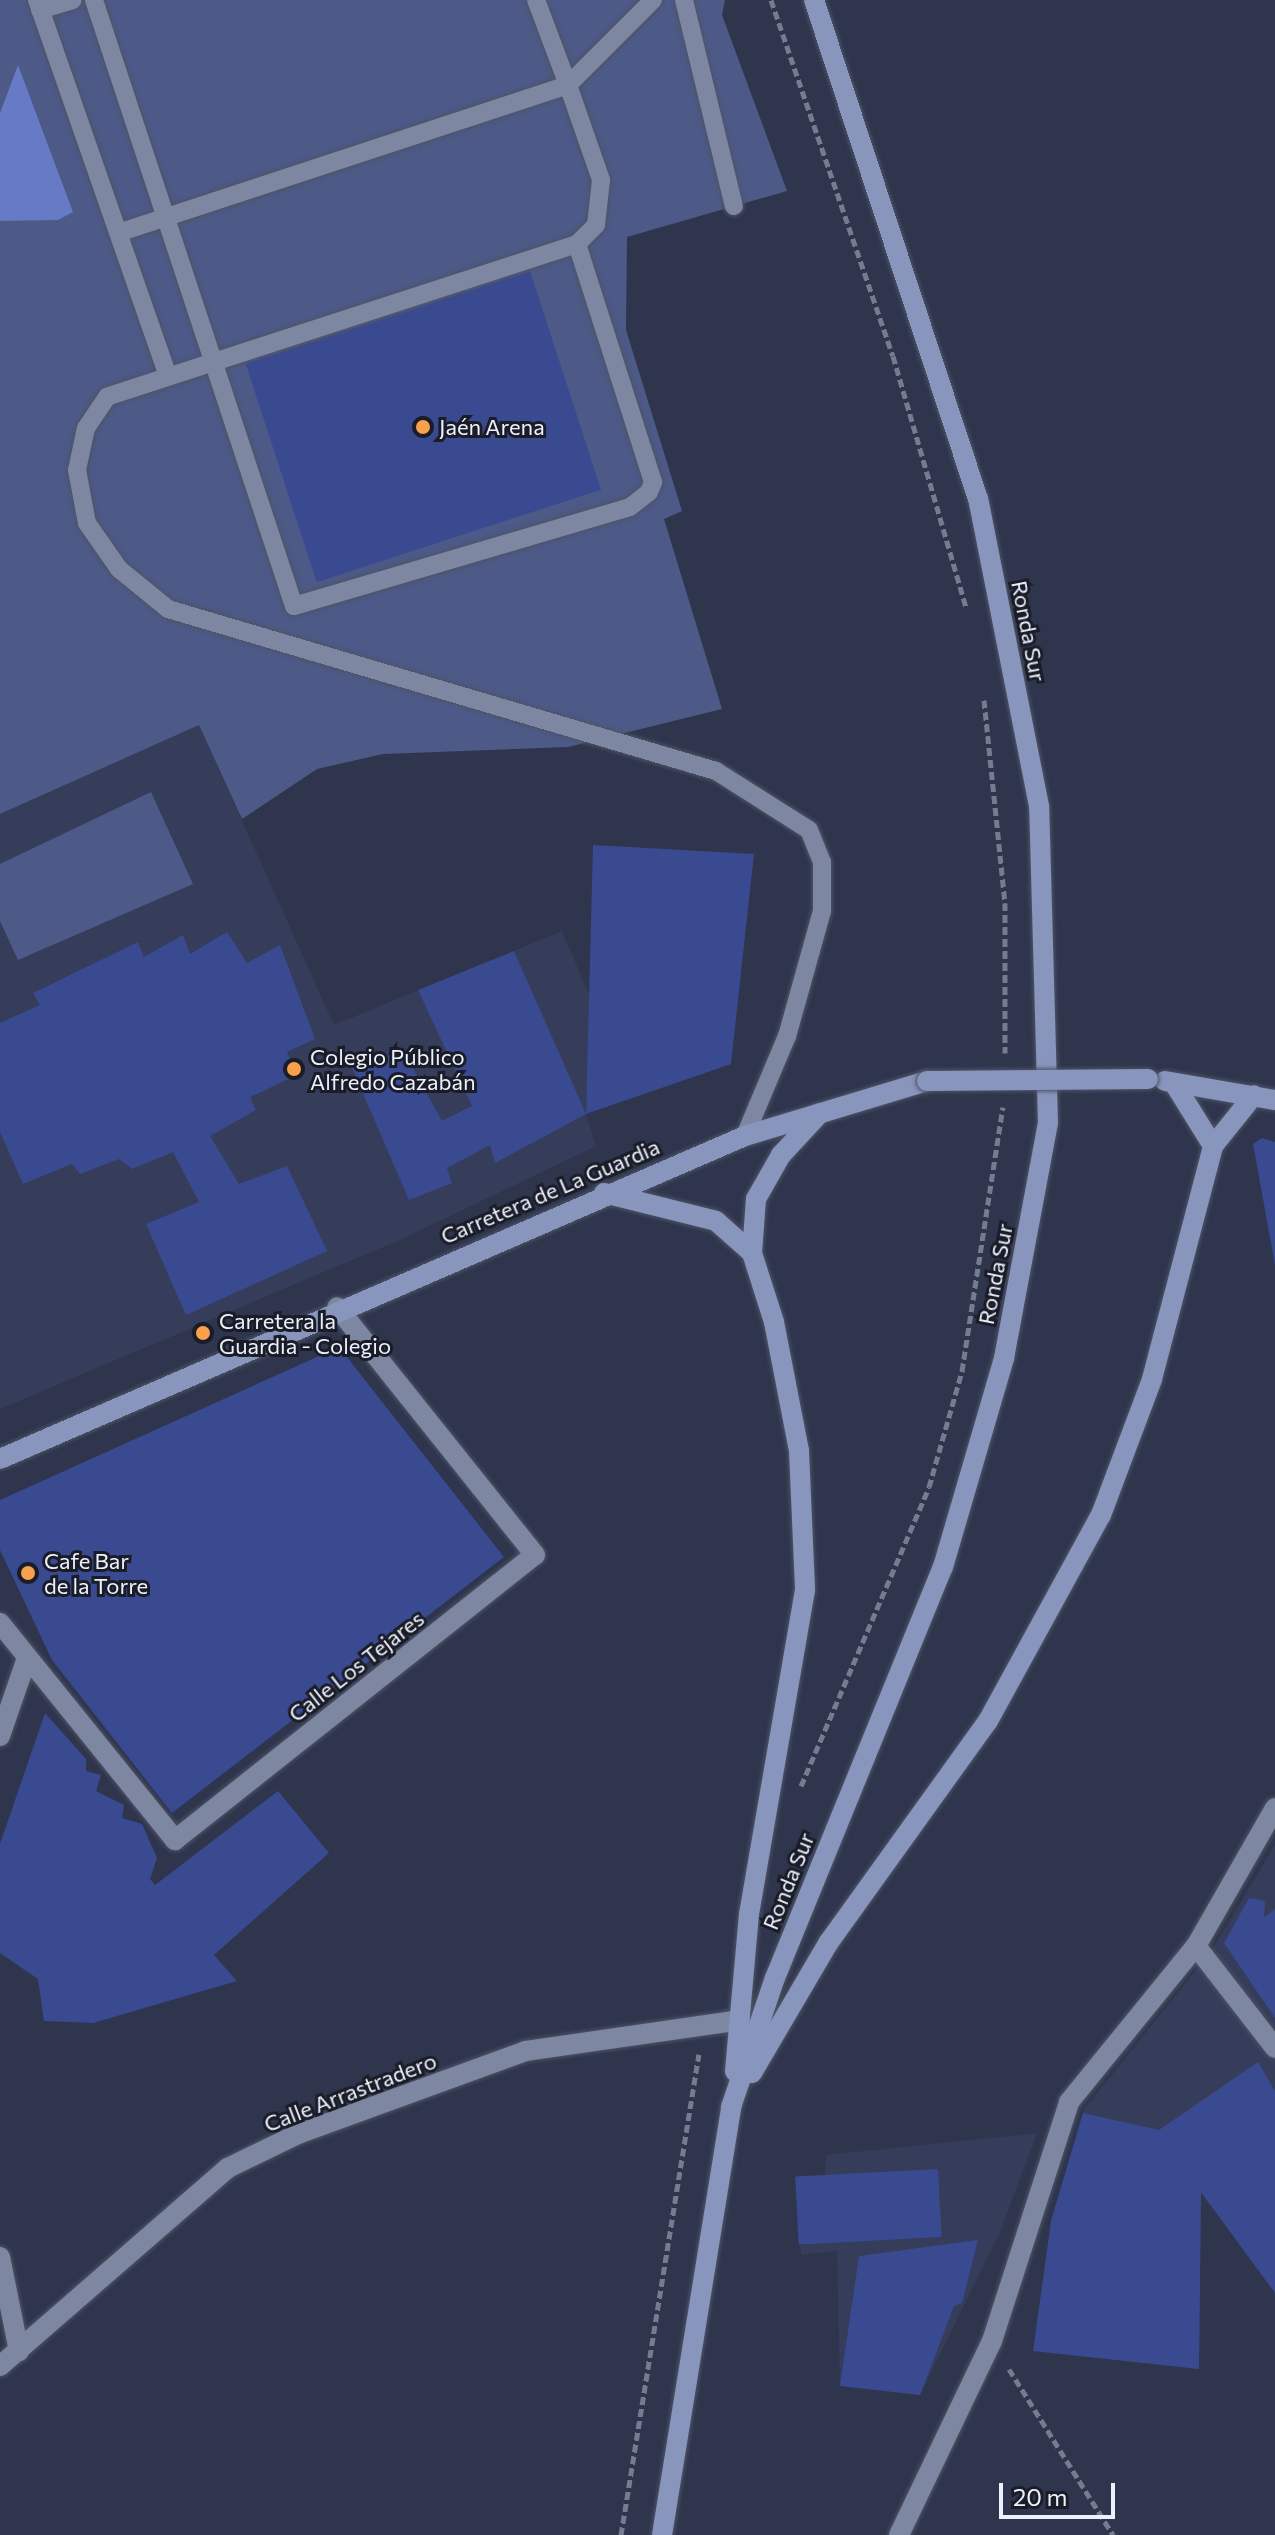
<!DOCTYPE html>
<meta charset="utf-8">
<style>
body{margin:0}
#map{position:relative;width:1275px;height:2535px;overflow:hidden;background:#2e354c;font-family:Commissioner,sans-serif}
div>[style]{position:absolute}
.built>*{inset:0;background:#353d5b}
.green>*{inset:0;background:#4d5a88}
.water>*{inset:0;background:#667ac5}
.building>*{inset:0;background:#3a4a91;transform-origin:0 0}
.path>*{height:5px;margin-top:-2.5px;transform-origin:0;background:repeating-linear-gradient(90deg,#767c8f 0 8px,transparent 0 12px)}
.roads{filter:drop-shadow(0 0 2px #4e5366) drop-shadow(0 0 2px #4e5366)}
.lane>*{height:18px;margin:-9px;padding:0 9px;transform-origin:9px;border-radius:9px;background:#7e87a2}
.street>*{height:20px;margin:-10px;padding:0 10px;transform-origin:10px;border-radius:10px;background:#7e87a2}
.secondary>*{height:20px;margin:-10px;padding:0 10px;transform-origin:10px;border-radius:10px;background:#8895bd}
.bridges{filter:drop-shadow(0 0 2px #4e5366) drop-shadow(0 0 2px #4e5366)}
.secondary-bridge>*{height:20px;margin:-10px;padding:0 10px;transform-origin:10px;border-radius:10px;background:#8895bd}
.dots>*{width:22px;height:22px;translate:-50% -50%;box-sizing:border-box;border:4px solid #1a1d27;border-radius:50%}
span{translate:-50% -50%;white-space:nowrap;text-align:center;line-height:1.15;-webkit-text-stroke:6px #1a1d27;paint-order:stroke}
.poi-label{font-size:22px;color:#edf1fd}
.left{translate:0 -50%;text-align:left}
.street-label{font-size:22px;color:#edf1fd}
.scale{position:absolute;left:999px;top:2483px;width:116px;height:36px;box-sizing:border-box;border:4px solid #edf1fd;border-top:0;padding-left:10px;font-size:24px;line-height:28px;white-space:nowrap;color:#edf1fd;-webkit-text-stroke:6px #1a1d27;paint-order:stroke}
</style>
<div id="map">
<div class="built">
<div style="clip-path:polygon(199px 725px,334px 1025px,562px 931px,591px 999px,586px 1114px,596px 1146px,402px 1239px,0 1409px,0 814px)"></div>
<div style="clip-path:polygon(1275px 1845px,1275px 2293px,1201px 2193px,1199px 2369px,1034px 2351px,1051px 2221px,1084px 2109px,1210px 1953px)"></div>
<div style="clip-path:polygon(1037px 2133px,1000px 2232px,920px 2395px,840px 2386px,837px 2251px,801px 2255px,796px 2181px,825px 2178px,826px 2155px)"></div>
</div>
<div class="green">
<div style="clip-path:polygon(0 0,725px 0,722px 15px,787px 191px,627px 237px,626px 330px,682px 511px,664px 519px,722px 709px,568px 747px,383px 754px,317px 769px,242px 819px,199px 725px,0 814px)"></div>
<div style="clip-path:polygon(151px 792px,193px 884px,18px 960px,0 921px,0 864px)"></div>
</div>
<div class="water">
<div style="clip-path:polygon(18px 65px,73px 212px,58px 220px,0 221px,0 113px)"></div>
</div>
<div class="building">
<div style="left:530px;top:271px;width:230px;height:299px;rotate:72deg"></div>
<div style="clip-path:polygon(593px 845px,754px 854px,731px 1064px,586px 1114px)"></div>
<div style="clip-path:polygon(227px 932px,247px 963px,280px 945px,315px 1039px,287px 1052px,297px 1075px,250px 1097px,256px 1110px,210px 1136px,239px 1184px,287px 1166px,327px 1251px,186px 1315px,146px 1224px,199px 1202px,173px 1152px,132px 1169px,119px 1159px,80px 1174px,72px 1164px,23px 1184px,0 1132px,0 1023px,40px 1005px,33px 993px,138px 942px,144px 957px,183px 935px,190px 954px)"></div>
<div style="clip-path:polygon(514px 951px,586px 1114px,495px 1163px,490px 1145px,447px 1168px,452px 1183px,409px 1200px,352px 1068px,401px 1047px,442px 1121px,472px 1106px,418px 990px)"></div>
<div style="clip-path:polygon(1262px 1138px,1275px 1142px,1275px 1265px,1253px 1144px)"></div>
<div style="clip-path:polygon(339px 1347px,504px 1557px,172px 1813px,52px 1660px,0 1550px,0 1500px)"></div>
<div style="clip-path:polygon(45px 1713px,86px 1759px,86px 1771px,101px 1775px,96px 1791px,124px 1805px,122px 1818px,142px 1824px,157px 1858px,150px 1879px,155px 1885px,278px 1791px,329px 1853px,214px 1955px,237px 1981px,93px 2023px,44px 2021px,38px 1979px,0 1953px,0 1844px)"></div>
<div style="clip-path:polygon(1249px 1898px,1265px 1901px,1264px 1917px,1275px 1909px,1275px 2018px,1224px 1943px)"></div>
<div style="clip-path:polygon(1258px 2062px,1275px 2091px,1275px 2293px,1201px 2192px,1199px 2369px,1033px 2351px,1051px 2221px,1083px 2113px,1159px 2130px)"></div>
<div style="left:938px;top:2169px;width:68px;height:143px;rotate:87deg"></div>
<div style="clip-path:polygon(978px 2240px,962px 2303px,954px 2306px,920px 2395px,840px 2386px,859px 2256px)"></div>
</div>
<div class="path">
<div style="left:771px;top:0;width:376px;rotate:71.1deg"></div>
<div style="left:893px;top:356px;width:262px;rotate:73.8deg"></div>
<div style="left:984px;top:700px;width:204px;rotate:84.1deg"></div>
<div style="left:1005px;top:903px;width:150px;rotate:90deg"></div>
<div style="left:801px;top:1786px;width:325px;rotate:-66.8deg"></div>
<div style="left:929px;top:1487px;width:121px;rotate:-74.1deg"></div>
<div style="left:962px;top:1371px;width:267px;rotate:-81.2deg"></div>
<div style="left:1009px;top:2369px;width:196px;rotate:57.9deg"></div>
<div style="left:621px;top:2535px;width:487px;rotate:-80.8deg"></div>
</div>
<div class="roads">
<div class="lane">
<div style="left:37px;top:0;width:395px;rotate:70.8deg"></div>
<div style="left:94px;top:0;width:638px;rotate:71.74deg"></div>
<div style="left:294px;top:606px;width:350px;rotate:-16.4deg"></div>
<div style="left:630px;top:507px;width:24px;rotate:-38deg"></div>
<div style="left:649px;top:492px;width:11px;rotate:-68deg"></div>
<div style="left:653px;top:482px;width:250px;rotate:-107.7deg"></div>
<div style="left:653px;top:0;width:120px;rotate:135deg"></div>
<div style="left:568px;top:85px;width:101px;rotate:70.8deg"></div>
<div style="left:601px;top:180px;width:45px;rotate:96.3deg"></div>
<div style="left:596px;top:225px;width:27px;rotate:135deg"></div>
<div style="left:577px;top:244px;width:494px;rotate:162deg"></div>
<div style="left:107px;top:397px;width:37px;rotate:124deg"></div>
<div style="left:86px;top:428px;width:43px;rotate:102.1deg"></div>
<div style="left:77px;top:470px;width:54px;rotate:79.3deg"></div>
<div style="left:87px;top:523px;width:56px;rotate:55.2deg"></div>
<div style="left:119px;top:569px;width:63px;rotate:39.2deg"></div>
<div style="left:168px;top:609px;width:571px;rotate:16.47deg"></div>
<div style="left:716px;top:771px;width:110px;rotate:32.4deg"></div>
<div style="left:809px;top:830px;width:35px;rotate:68deg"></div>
<div style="left:822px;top:862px;width:49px;rotate:90deg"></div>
<div style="left:822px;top:911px;width:130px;rotate:105.6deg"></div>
<div style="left:787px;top:1036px;width:108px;rotate:112.8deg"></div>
<div style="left:684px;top:0;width:212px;rotate:76.4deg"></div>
<div style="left:40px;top:10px;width:34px;rotate:-17deg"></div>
<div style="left:121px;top:232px;width:471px;rotate:-18.2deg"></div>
<div style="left:568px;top:85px;width:91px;rotate:-110.6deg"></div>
</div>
<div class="street">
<div style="left:0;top:1623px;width:279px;rotate:51.1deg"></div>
<div style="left:175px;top:1840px;width:459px;rotate:-38.4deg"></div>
<div style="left:535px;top:1555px;width:317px;rotate:-128.6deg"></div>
<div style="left:0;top:1736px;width:83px;rotate:-70.9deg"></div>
<div style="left:1196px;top:1946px;width:129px;rotate:52.2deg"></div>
<div style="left:0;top:2257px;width:96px;rotate:78.6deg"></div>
<div style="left:0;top:2366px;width:302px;rotate:-41deg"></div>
<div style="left:228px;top:2168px;width:78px;rotate:-25.9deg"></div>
<div style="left:298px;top:2134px;width:243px;rotate:-20deg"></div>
<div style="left:526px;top:2051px;width:216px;rotate:-8.2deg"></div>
<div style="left:899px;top:2535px;width:215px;rotate:-64.4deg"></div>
<div style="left:992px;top:2341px;width:251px;rotate:-72.1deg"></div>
<div style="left:1069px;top:2102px;width:201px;rotate:-50.9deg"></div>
<div style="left:1196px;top:1946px;width:159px;rotate:-60.2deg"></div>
</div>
<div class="secondary">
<div style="left:1165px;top:1081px;width:112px;rotate:9.8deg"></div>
<div style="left:1213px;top:1146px;width:65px;rotate:-51.2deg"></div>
<div style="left:604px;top:1193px;width:115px;rotate:14deg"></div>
<div style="left:716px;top:1221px;width:48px;rotate:41.6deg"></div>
<div style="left:752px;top:1253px;width:72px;rotate:72.3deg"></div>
<div style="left:774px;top:1322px;width:131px;rotate:79deg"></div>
<div style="left:799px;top:1451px;width:139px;rotate:87.5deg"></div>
<div style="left:805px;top:1590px;width:329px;rotate:99.8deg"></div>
<div style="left:749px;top:1914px;width:158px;rotate:95.1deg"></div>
<div style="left:752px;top:1253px;width:54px;rotate:-85.8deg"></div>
<div style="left:756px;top:1199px;width:51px;rotate:-60.4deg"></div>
<div style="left:781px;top:1155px;width:57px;rotate:-47.1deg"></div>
<div style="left:0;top:1459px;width:812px;rotate:-23.44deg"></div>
<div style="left:745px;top:1136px;width:190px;rotate:-16.8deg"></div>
<div style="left:752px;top:2073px;width:152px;rotate:-59.6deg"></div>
<div style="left:829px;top:1942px;width:272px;rotate:-54.3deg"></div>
<div style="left:988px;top:1721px;width:235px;rotate:-61.3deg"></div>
<div style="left:1101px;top:1515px;width:145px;rotate:-69.4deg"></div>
<div style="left:1152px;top:1379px;width:241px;rotate:-75.3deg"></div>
<div style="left:1213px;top:1146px;width:74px;rotate:-121.8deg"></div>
<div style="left:662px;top:2535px;width:434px;rotate:-80.8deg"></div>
<div style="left:731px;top:2107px;width:136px;rotate:-71.2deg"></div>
<div style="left:775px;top:1978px;width:444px;rotate:-67.8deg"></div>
<div style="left:943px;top:1567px;width:218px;rotate:-73.7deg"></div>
<div style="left:1004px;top:1358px;width:239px;rotate:-79.4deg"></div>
<div style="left:1048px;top:1123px;width:317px;rotate:-91.6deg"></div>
<div style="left:1039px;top:806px;width:313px;rotate:-101.2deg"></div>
<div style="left:978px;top:499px;width:525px;rotate:-108.19deg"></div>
</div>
</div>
<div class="bridges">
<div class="secondary-bridge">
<div style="left:927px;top:1081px;width:221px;rotate:-0.5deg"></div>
</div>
</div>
<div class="dots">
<div style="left:423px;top:427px;background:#f9a04c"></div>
<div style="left:294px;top:1069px;background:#f9a04c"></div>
<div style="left:203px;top:1333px;background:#f9a04c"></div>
<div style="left:28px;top:1573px;background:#f9a04c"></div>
</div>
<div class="poi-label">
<span class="left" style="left:439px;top:427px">Jaén Arena</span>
<span class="left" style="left:310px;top:1069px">Colegio Público<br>Alfredo Cazabán</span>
<span class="left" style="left:219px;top:1333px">Carretera la<br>Guardia - Colegio</span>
<span class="left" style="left:44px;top:1573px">Cafe Bar<br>de la Torre</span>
</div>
<div class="street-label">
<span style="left:1029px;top:631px;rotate:79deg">Ronda Sur</span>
<span style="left:550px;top:1191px;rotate:-23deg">Carretera de La Guardia</span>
<span style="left:995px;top:1274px;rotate:-79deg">Ronda Sur</span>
<span style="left:356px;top:1666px;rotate:-38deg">Calle Los Tejares</span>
<span style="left:788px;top:1881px;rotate:-68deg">Ronda Sur</span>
<span style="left:350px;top:2092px;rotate:-21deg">Calle Arrastradero</span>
</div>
<div class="scale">20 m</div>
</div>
